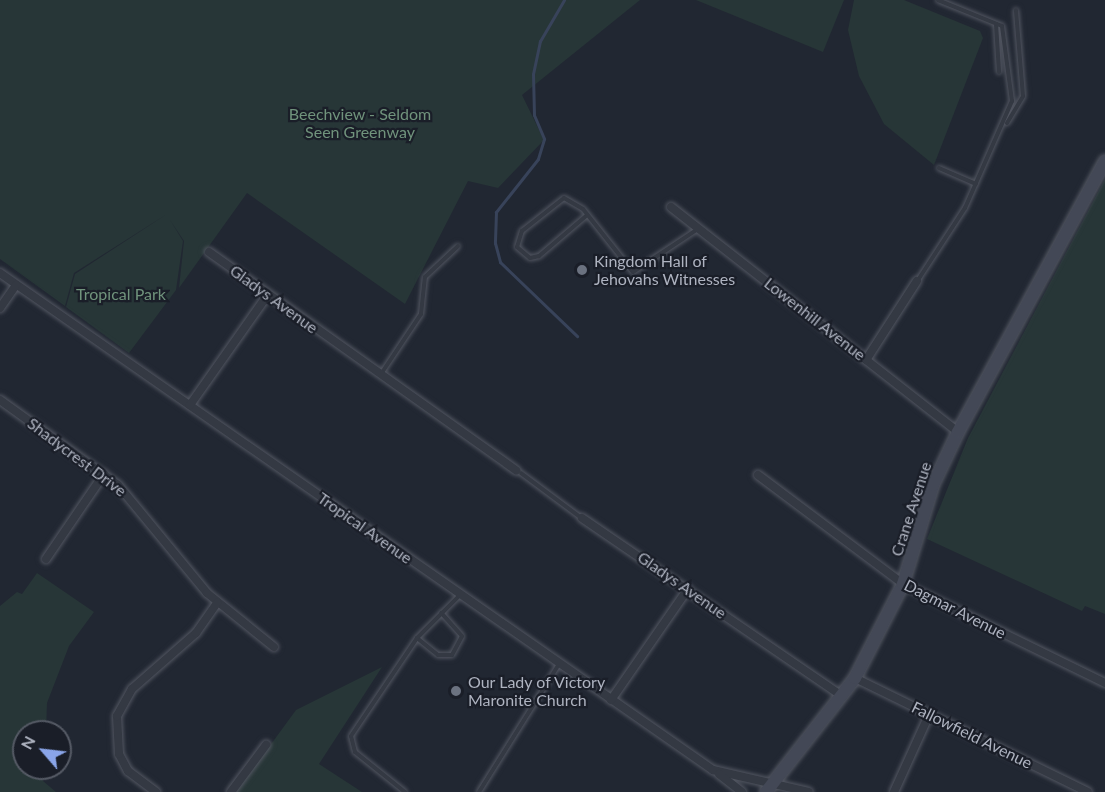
<!DOCTYPE html>
<style>
body{margin:0}
#map{position:relative;width:1105px;height:792px;overflow:hidden;background:#212732;font-family:Lato,sans-serif}
div>[style]{position:absolute}
.green>*{inset:0;background:#273637}
.stream>*{height:3px;margin:-1.5px;padding:0 1.5px;transform-origin:1.5px;border-radius:1.5px;background:#38435a}
.roads{filter:drop-shadow(0 0 2px #525661) drop-shadow(0 0 2px #525661)}
.lane>*{height:4px;margin:-2px;padding:0 2px;transform-origin:2px;border-radius:2px;background:#343943}
.street>*{height:8px;margin:-4px;padding:0 4px;transform-origin:4px;border-radius:4px;background:#343943}
.secondary>*{height:12px;margin:-6px;padding:0 6px;transform-origin:6px;border-radius:6px;background:#434856}
.dots>*{width:16px;height:16px;translate:-50% -50%;box-sizing:border-box;border:3px solid #1a1e28;border-radius:50%}
span{translate:-50% -50%;white-space:nowrap;text-align:center;line-height:1.15;-webkit-text-stroke:4.5px #1a1e28;paint-order:stroke}
.park-label{font-size:16px;color:#70937c}
.poi-label{font-size:16px;color:#aeb3c0}
.left{translate:0 -50%;text-align:left}
.street-label{font-size:16px;color:#aeb3c0}
.north{position:absolute;left:12px;top:720px;width:60px;height:60px;box-sizing:border-box;background:#1a1e28;border:2px solid #555a65;border-radius:50%;rotate:298deg;font-size:16px;font-weight:700;line-height:24px;text-align:center;color:#aeb3c0}
.north::after{content:'';display:block;margin:auto;width:21px;height:27px;background:#8aa5e9;clip-path:polygon(50% 0,100% 100%,50% 72%,0 100%)}
</style>
<div id="map">
<div class="green">
<div style="clip-path:polygon(0 0,640px 0,522px 95px,544px 140px,498px 188px,468px 181px,405px 304px,247px 193px,179px 288px,184px 241px,170px 220px,183px 241px,176px 290px,129px 353px,66px 307px,75px 274px,167px 214px,74px 273px,65px 306px,0 259px)"></div>
<div style="clip-path:polygon(696px 0,844px 0,823px 52px)"></div>
<div style="clip-path:polygon(854px 0,904px 0,980px 31px,983px 38px,934px 165px,884px 124px,859px 76px,848px 30px)"></div>
<div style="clip-path:polygon(1105px 179px,1105px 614px,1085px 606px,1082px 611px,927px 539px,968px 438px)"></div>
<div style="clip-path:polygon(37px 573px,94px 612px,69px 646px,47px 703px,46px 732px,24px 732px,24px 768px,43px 768px,43px 781px,56px 792px,0 792px,0 606px,17px 592px,22px 594px)"></div>
<div style="clip-path:polygon(382px 667px,319px 764px,362px 792px,236px 792px,296px 710px)"></div>
</div>
<div class="stream">
<div style="left:564px;top:0;width:48px;rotate:120.3deg"></div>
<div style="left:540px;top:41px;width:34px;rotate:102deg"></div>
<div style="left:533px;top:74px;width:41px;rotate:88.6deg"></div>
<div style="left:534px;top:115px;width:26px;rotate:67deg"></div>
<div style="left:544px;top:139px;width:21px;rotate:107deg"></div>
<div style="left:538px;top:159px;width:68px;rotate:128.4deg"></div>
<div style="left:496px;top:212px;width:31px;rotate:92deg"></div>
<div style="left:495px;top:243px;width:20px;rotate:75deg"></div>
<div style="left:500px;top:262px;width:107px;rotate:43.9deg"></div>
</div>
<div class="roads">
<div class="lane">
<div style="left:996px;top:24px;width:48px;rotate:86.4deg"></div>
<div style="left:1007px;top:123px;width:31px;rotate:-59deg"></div>
<div style="left:1023px;top:96px;width:86px;rotate:-94.7deg"></div>
<div style="left:939px;top:168px;width:40px;rotate:23.4deg"></div>
<div style="left:586px;top:216px;width:62px;rotate:139.6deg"></div>
<div style="left:539px;top:256px;width:9px;rotate:167deg"></div>
<div style="left:530px;top:258px;width:17px;rotate:-140deg"></div>
<div style="left:517px;top:247px;width:17px;rotate:-73deg"></div>
<div style="left:522px;top:231px;width:53px;rotate:-38.2deg"></div>
<div style="left:564px;top:198px;width:22px;rotate:30deg"></div>
<div style="left:583px;top:209px;width:80px;rotate:51.6deg"></div>
<div style="left:633px;top:272px;width:78px;rotate:-33.5deg"></div>
<div style="left:918px;top:280px;width:86px;rotate:-56.9deg"></div>
<div style="left:965px;top:208px;width:117px;rotate:-66.3deg"></div>
<div style="left:1012px;top:101px;width:76px;rotate:-97.6deg"></div>
<div style="left:1002px;top:26px;width:69px;rotate:-157.9deg"></div>
<div style="left:381px;top:374px;width:72px;rotate:-56.3deg"></div>
<div style="left:421px;top:314px;width:37px;rotate:-84deg"></div>
<div style="left:425px;top:277px;width:45px;rotate:-43.2deg"></div>
<div style="left:521px;top:473px;width:74px;rotate:36.7deg"></div>
<div style="left:417px;top:638px;width:27px;rotate:39deg"></div>
<div style="left:438px;top:655px;width:14px"></div>
<div style="left:452px;top:655px;width:21px;rotate:-62deg"></div>
<div style="left:462px;top:636px;width:31px;rotate:-132deg"></div>
<div style="left:405px;top:792px;width:64px;rotate:-141.3deg"></div>
<div style="left:355px;top:752px;width:16px;rotate:-104deg"></div>
<div style="left:351px;top:736px;width:118px;rotate:-56deg"></div>
<div style="left:417px;top:638px;width:61px;rotate:-45deg"></div>
<div style="left:479px;top:792px;width:151px;rotate:-58deg"></div>
</div>
<div class="street">
<div style="left:671px;top:207px;width:365px;rotate:38.1deg"></div>
<div style="left:209px;top:252px;width:377px;rotate:35.4deg"></div>
<div style="left:0;top:273px;width:869px;rotate:34.88deg"></div>
<div style="left:713px;top:770px;width:98px;rotate:12.9deg"></div>
<div style="left:0;top:308px;width:28px;rotate:-55deg"></div>
<div style="left:866px;top:360px;width:94px;rotate:-57.2deg"></div>
<div style="left:0;top:400px;width:145px;rotate:35.8deg"></div>
<div style="left:118px;top:485px;width:140px;rotate:50.5deg"></div>
<div style="left:207px;top:593px;width:86px;rotate:38.9deg"></div>
<div style="left:190px;top:405px;width:133px;rotate:-54.8deg"></div>
<div style="left:758px;top:475px;width:181px;rotate:36.9deg"></div>
<div style="left:903px;top:584px;width:225px;rotate:26.1deg"></div>
<div style="left:582px;top:518px;width:316px;rotate:34.4deg"></div>
<div style="left:46px;top:559px;width:103px;rotate:-55.7deg"></div>
<div style="left:855px;top:678px;width:259px;rotate:26.1deg"></div>
<div style="left:611px;top:700px;width:135px;rotate:-55.3deg"></div>
<div style="left:719px;top:774px;width:29px;rotate:38deg"></div>
<div style="left:156px;top:792px;width:35px;rotate:-143deg"></div>
<div style="left:128px;top:771px;width:19px;rotate:-118deg"></div>
<div style="left:119px;top:754px;width:38px;rotate:-93deg"></div>
<div style="left:117px;top:716px;width:31px;rotate:-61deg"></div>
<div style="left:132px;top:689px;width:85px;rotate:-41.2deg"></div>
<div style="left:196px;top:633px;width:37px;rotate:-55deg"></div>
<div style="left:231px;top:792px;width:59px;rotate:-53.3deg"></div>
<div style="left:894px;top:792px;width:85px;rotate:-65.6deg"></div>
</div>
<div class="secondary">
<div style="left:766px;top:792px;width:145px;rotate:-52deg"></div>
<div style="left:855px;top:678px;width:106px;rotate:-62.9deg"></div>
<div style="left:903px;top:584px;width:103px;rotate:-73.1deg"></div>
<div style="left:933px;top:485px;width:59px;rotate:-64.7deg"></div>
<div style="left:958px;top:432px;width:308px;rotate:-61.5deg"></div>
</div>
</div>
<div class="dots">
<div style="left:582px;top:270px;background:#6b7280"></div>
<div style="left:456px;top:691px;background:#6b7280"></div>
</div>
<div class="park-label">
<span style="left:360px;top:123px">Beechview - Seldom<br>Seen Greenway</span>
<span style="left:121px;top:294px">Tropical Park</span>
</div>
<div class="poi-label">
<span class="left" style="left:594px;top:270px">Kingdom Hall of<br>Jehovahs Witnesses</span>
<span class="left" style="left:468px;top:691px">Our Lady of Victory<br>Maronite Church</span>
</div>
<div class="street-label">
<span style="left:274px;top:299px;rotate:36deg">Gladys Avenue</span>
<span style="left:815px;top:319px;rotate:38deg">Lowenhill Avenue</span>
<span style="left:77px;top:457px;rotate:37deg">Shadycrest Drive</span>
<span style="left:911px;top:509px;rotate:-72deg">Crane Avenue</span>
<span style="left:365px;top:528px;rotate:35deg">Tropical Avenue</span>
<span style="left:682px;top:585px;rotate:35deg">Gladys Avenue</span>
<span style="left:955px;top:609px;rotate:27deg">Dagmar Avenue</span>
<span style="left:972px;top:735px;rotate:26deg">Fallowfield Avenue</span>
</div>
<div class="north">N</div>
</div>
